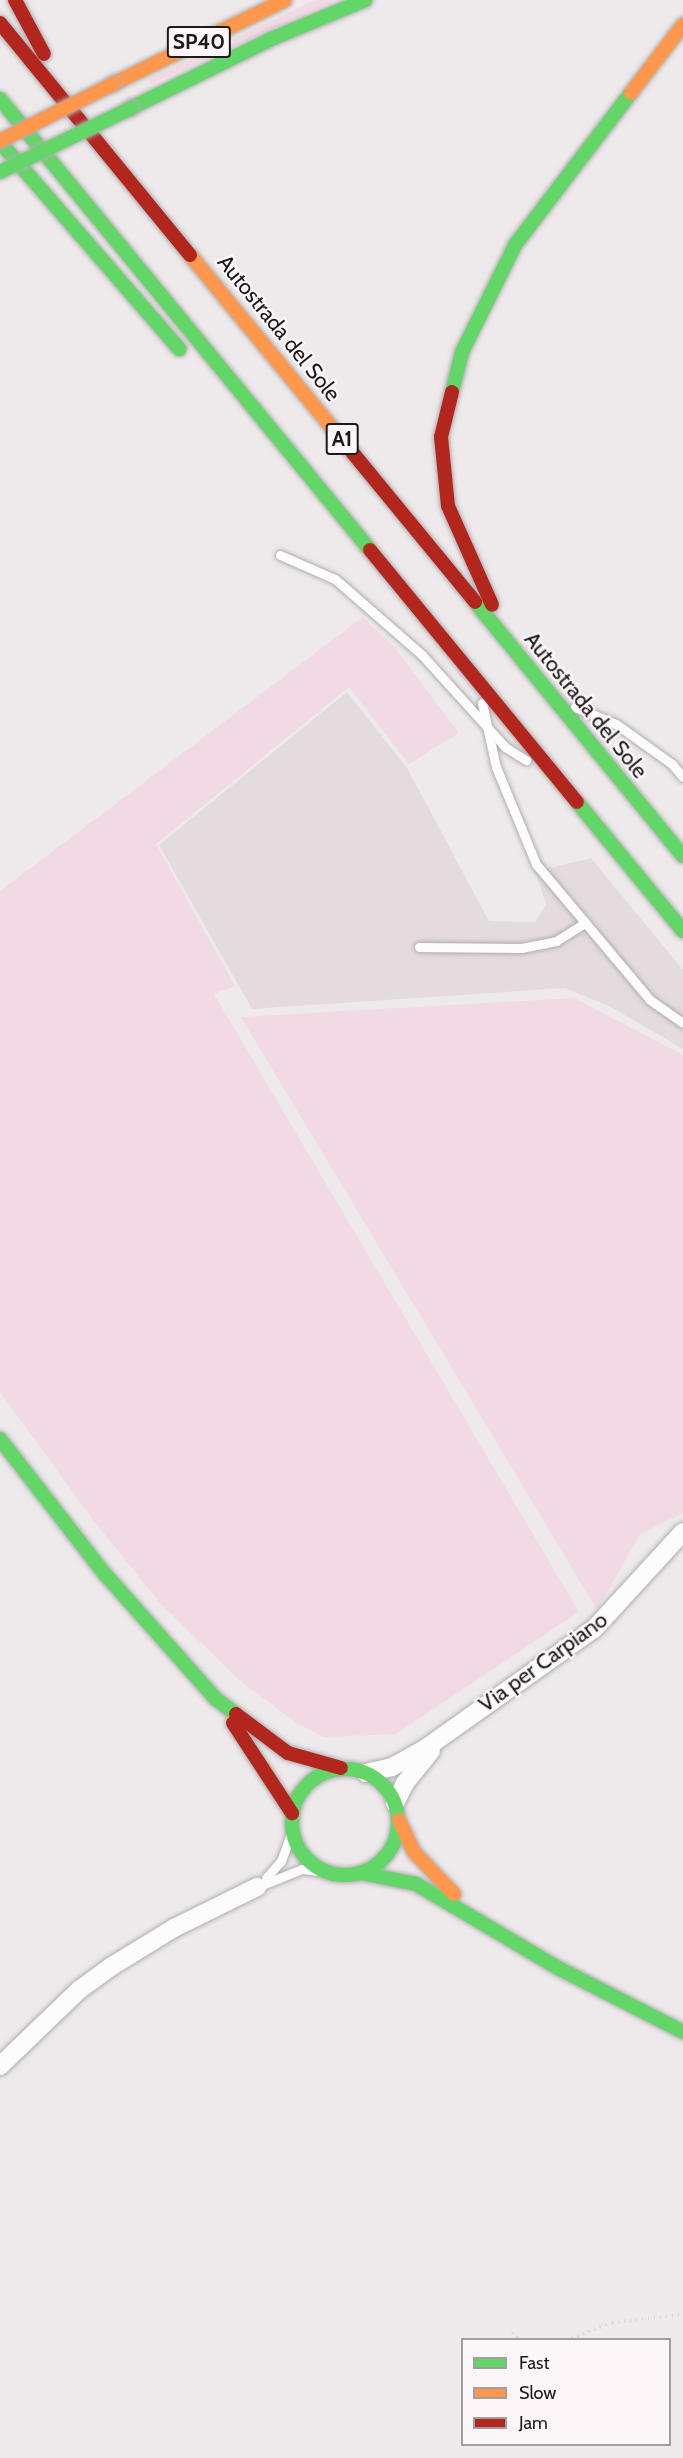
<!DOCTYPE html>
<style>
body{margin:0}
#map{position:relative;width:683px;height:2458px;overflow:hidden;background:#eeeaec;font-family:Cabin,sans-serif}
div>[style]{position:absolute}
.built>*{inset:0;background:#e4dbdf}
.green>*{inset:0;background:#f1dae4}
.path>*{height:3px;margin-top:-1.5px;transform-origin:0;background:repeating-linear-gradient(90deg,#d8d6d7 0 1.5px,transparent 0 6px)}
.roads{filter:drop-shadow(0 0 2px #b0aeae) drop-shadow(0 0 2px #b0aeae)}
.lane>*{height:9px;margin:-4.5px;padding:0 4.5px;transform-origin:4.5px;border-radius:4.5px;background:#fcfcfc}
.street>*{height:18px;margin:-9px;padding:0 9px;transform-origin:9px;border-radius:9px;background:#fcfcfc}
.fast>*{height:14px;margin:-7px;padding:0 7px;transform-origin:7px;border-radius:7px;background:#63d668}
.fast>.ring{margin:-7px;padding:0;box-sizing:content-box;background:none;border:14px solid #63d668;border-radius:50%}
.slow>*{height:14px;margin:-7px;padding:0 7px;transform-origin:7px;border-radius:7px;background:#ff974d}
.jam>*{height:14px;margin:-7px;padding:0 7px;transform-origin:7px;border-radius:7px;background:#b3261e}
.bridges{filter:drop-shadow(0 0 2px #b0aeae) drop-shadow(0 0 2px #b0aeae)}
.fast-bridge>*{height:14px;margin:-7px;padding:0 7px;transform-origin:7px;border-radius:7px;background:#63d668}
.slow-bridge>*{height:14px;margin:-7px;padding:0 7px;transform-origin:7px;border-radius:7px;background:#ff974d}
span{translate:-50% -50%;white-space:nowrap;text-align:center;line-height:1.15;-webkit-text-stroke:4.5px #fcf6f9;paint-order:stroke}
.shield-label span{padding:2px 4px;background:#fcf6f9;border:2px solid;border-radius:4px;-webkit-text-stroke-width:0}
.shield-label{font-size:21px;color:#1b191a;font-weight:700}
.street-label{font-size:22px;color:#1b191a}
.legend{position:absolute;left:461px;top:2338px;width:210px;height:108px;box-sizing:border-box;background:#fcf6f9;border:2px solid #a29ea0;margin:0;padding:8px 10px;list-style:none;font-size:18px;color:#1b191a}
.legend li{display:flex;align-items:center;gap:12px;height:30px}
.legend b{width:30px;border:2px solid #a29ea0}
</style>
<div id="map">
<div class="built">
<div style="clip-path:polygon(347px 692px,407px 768px,489px 921px,535px 922px,546px 904px,535px 871px,591px 858px,683px 970px,683px 1049px,611px 1007px,565px 988px,252px 1009px,159px 845px)"></div>
</div>
<div class="green">
<div style="clip-path:polygon(315px 0,335px 0,151px 84px,149px 79px)"></div>
<div style="clip-path:polygon(363px 617px,396px 649px,459px 733px,409px 764px,349px 687px,156px 844px,235px 986px,214px 994px,579px 1612px,396px 1734px,324px 1737px,297px 1723px,238px 1679px,160px 1603px,94px 1521px,0 1392px,0 891px)"></div>
<div style="clip-path:polygon(574px 998px,683px 1055px,683px 1513px,640px 1534px,597px 1610px,241px 1017px)"></div>
</div>
<div class="path">
<div style="left:512px;top:2332px;width:11px;rotate:45deg"></div>
<div style="left:566px;top:2340px;width:49px;rotate:-21.4deg"></div>
<div style="left:612px;top:2322px;width:71px;rotate:-6.4deg"></div>
</div>
<div class="roads">
<div class="lane">
<div style="left:280px;top:555px;width:60px;rotate:23.6deg"></div>
<div style="left:335px;top:579px;width:116px;rotate:41.1deg"></div>
<div style="left:422px;top:655px;width:124px;rotate:47.9deg"></div>
<div style="left:505px;top:747px;width:25px;rotate:32deg"></div>
<div style="left:482px;top:703px;width:66px;rotate:77.7deg"></div>
<div style="left:496px;top:767px;width:105px;rotate:67.6deg"></div>
<div style="left:536px;top:864px;width:177px;rotate:50deg"></div>
<div style="left:650px;top:1000px;width:40px;rotate:34.9deg"></div>
<div style="left:575px;top:707px;width:44px;rotate:22.5deg"></div>
<div style="left:616px;top:724px;width:69px;rotate:35.5deg"></div>
<div style="left:672px;top:764px;width:17px;rotate:50deg"></div>
<div style="left:419px;top:947px;width:102px;rotate:0.6deg"></div>
<div style="left:521px;top:948px;width:36px;rotate:-11deg"></div>
<div style="left:556px;top:941px;width:34px;rotate:-32deg"></div>
<div style="left:266px;top:1878px;width:23px;rotate:-49deg"></div>
<div style="left:281px;top:1861px;width:32px;rotate:-70deg"></div>
<div style="left:257px;top:1887px;width:48px;rotate:-21.8deg"></div>
<div style="left:302px;top:1869px;width:23px;rotate:7deg"></div>
</div>
<div class="street">
<div style="left:366px;top:1773px;width:27px;rotate:-13deg"></div>
<div style="left:392px;top:1767px;width:39px;rotate:-29deg"></div>
<div style="left:426px;top:1748px;width:207px;rotate:-35.4deg"></div>
<div style="left:595px;top:1628px;width:130px;rotate:-47.5deg"></div>
<div style="left:395px;top:1803px;width:22px;rotate:-63deg"></div>
<div style="left:405px;top:1783px;width:41px;rotate:-50.9deg"></div>
<div style="left:0;top:2066px;width:110px;rotate:-43.9deg"></div>
<div style="left:79px;top:1990px;width:41px;rotate:-36deg"></div>
<div style="left:112px;top:1966px;width:73px;rotate:-31.5deg"></div>
<div style="left:174px;top:1928px;width:93px;rotate:-26.3deg"></div>
</div>
<div class="fast">
<div style="left:0;top:99px;width:583px;rotate:50.63deg"></div>
<div style="left:131px;top:108px;width:156px;rotate:-26.2deg"></div>
<div style="left:271px;top:39px;width:102px;rotate:-22.5deg"></div>
<div style="left:0;top:142px;width:274px;rotate:49.1deg"></div>
<div style="left:452px;top:392px;width:41px;rotate:-76deg"></div>
<div style="left:462px;top:352px;width:119px;rotate:-63.6deg"></div>
<div style="left:515px;top:245px;width:191px;rotate:-52.7deg"></div>
<div style="left:475px;top:602px;width:328px;rotate:50.7deg"></div>
<div style="left:577px;top:802px;width:167px;rotate:50.6deg"></div>
<div style="left:0;top:1439px;width:170px;rotate:52.2deg"></div>
<div style="left:104px;top:1573px;width:169px;rotate:48.4deg"></div>
<div style="left:216px;top:1699px;width:25px;rotate:37deg"></div>
<div class="ring" style="left:292px;top:1769px;width:92px;height:92px"></div>
<div style="left:361px;top:1873px;width:56px;rotate:11.3deg"></div>
<div style="left:416px;top:1884px;width:167px;rotate:30.6deg"></div>
<div style="left:560px;top:1969px;width:138px;rotate:27.1deg"></div>
</div>
<div class="slow">
<div style="left:113px;top:84px;width:191px;rotate:-26deg"></div>
<div style="left:631px;top:93px;width:86px;rotate:-52.6deg"></div>
<div style="left:190px;top:255px;width:255px;rotate:50.6deg"></div>
<div style="left:399px;top:1820px;width:35px;rotate:65deg"></div>
<div style="left:414px;top:1852px;width:58px;rotate:46.4deg"></div>
</div>
<div class="jam">
<div style="left:15px;top:0;width:61px;rotate:61.8deg"></div>
<div style="left:0;top:23px;width:300px;rotate:50.7deg"></div>
<div style="left:452px;top:392px;width:46px;rotate:103.7deg"></div>
<div style="left:441px;top:437px;width:69px;rotate:84.2deg"></div>
<div style="left:448px;top:506px;width:108px;rotate:66deg"></div>
<div style="left:352px;top:452px;width:194px;rotate:50.6deg"></div>
<div style="left:370px;top:550px;width:326px;rotate:50.6deg"></div>
<div style="left:236px;top:1714px;width:65px;rotate:36.9deg"></div>
<div style="left:288px;top:1753px;width:55px;rotate:15.8deg"></div>
<div style="left:233px;top:1723px;width:108px;rotate:56.8deg"></div>
</div>
</div>
<div class="bridges">
<div class="fast-bridge">
<div style="left:0;top:172px;width:146px;rotate:-26deg"></div>
</div>
<div class="slow-bridge">
<div style="left:0;top:141px;width:127px;rotate:-26.8deg"></div>
</div>
</div>
<div class="shield-label">
<span style="left:199px;top:42px">SP40</span>
<span style="left:342px;top:439px">A1</span>
</div>
<div class="street-label">
<span style="left:279px;top:328px;rotate:51deg">Autostrada del Sole</span>
<span style="left:586px;top:705px;rotate:51deg">Autostrada del Sole</span>
<span style="left:543px;top:1662px;rotate:-36deg">Via per Carpiano</span>
</div>
<ul class="legend">
<li><b style="height:8px;background:#63d668"></b>Fast</li>
<li><b style="height:8px;background:#ff974d"></b>Slow</li>
<li><b style="height:8px;background:#b3261e"></b>Jam</li>
</ul>
</div>
